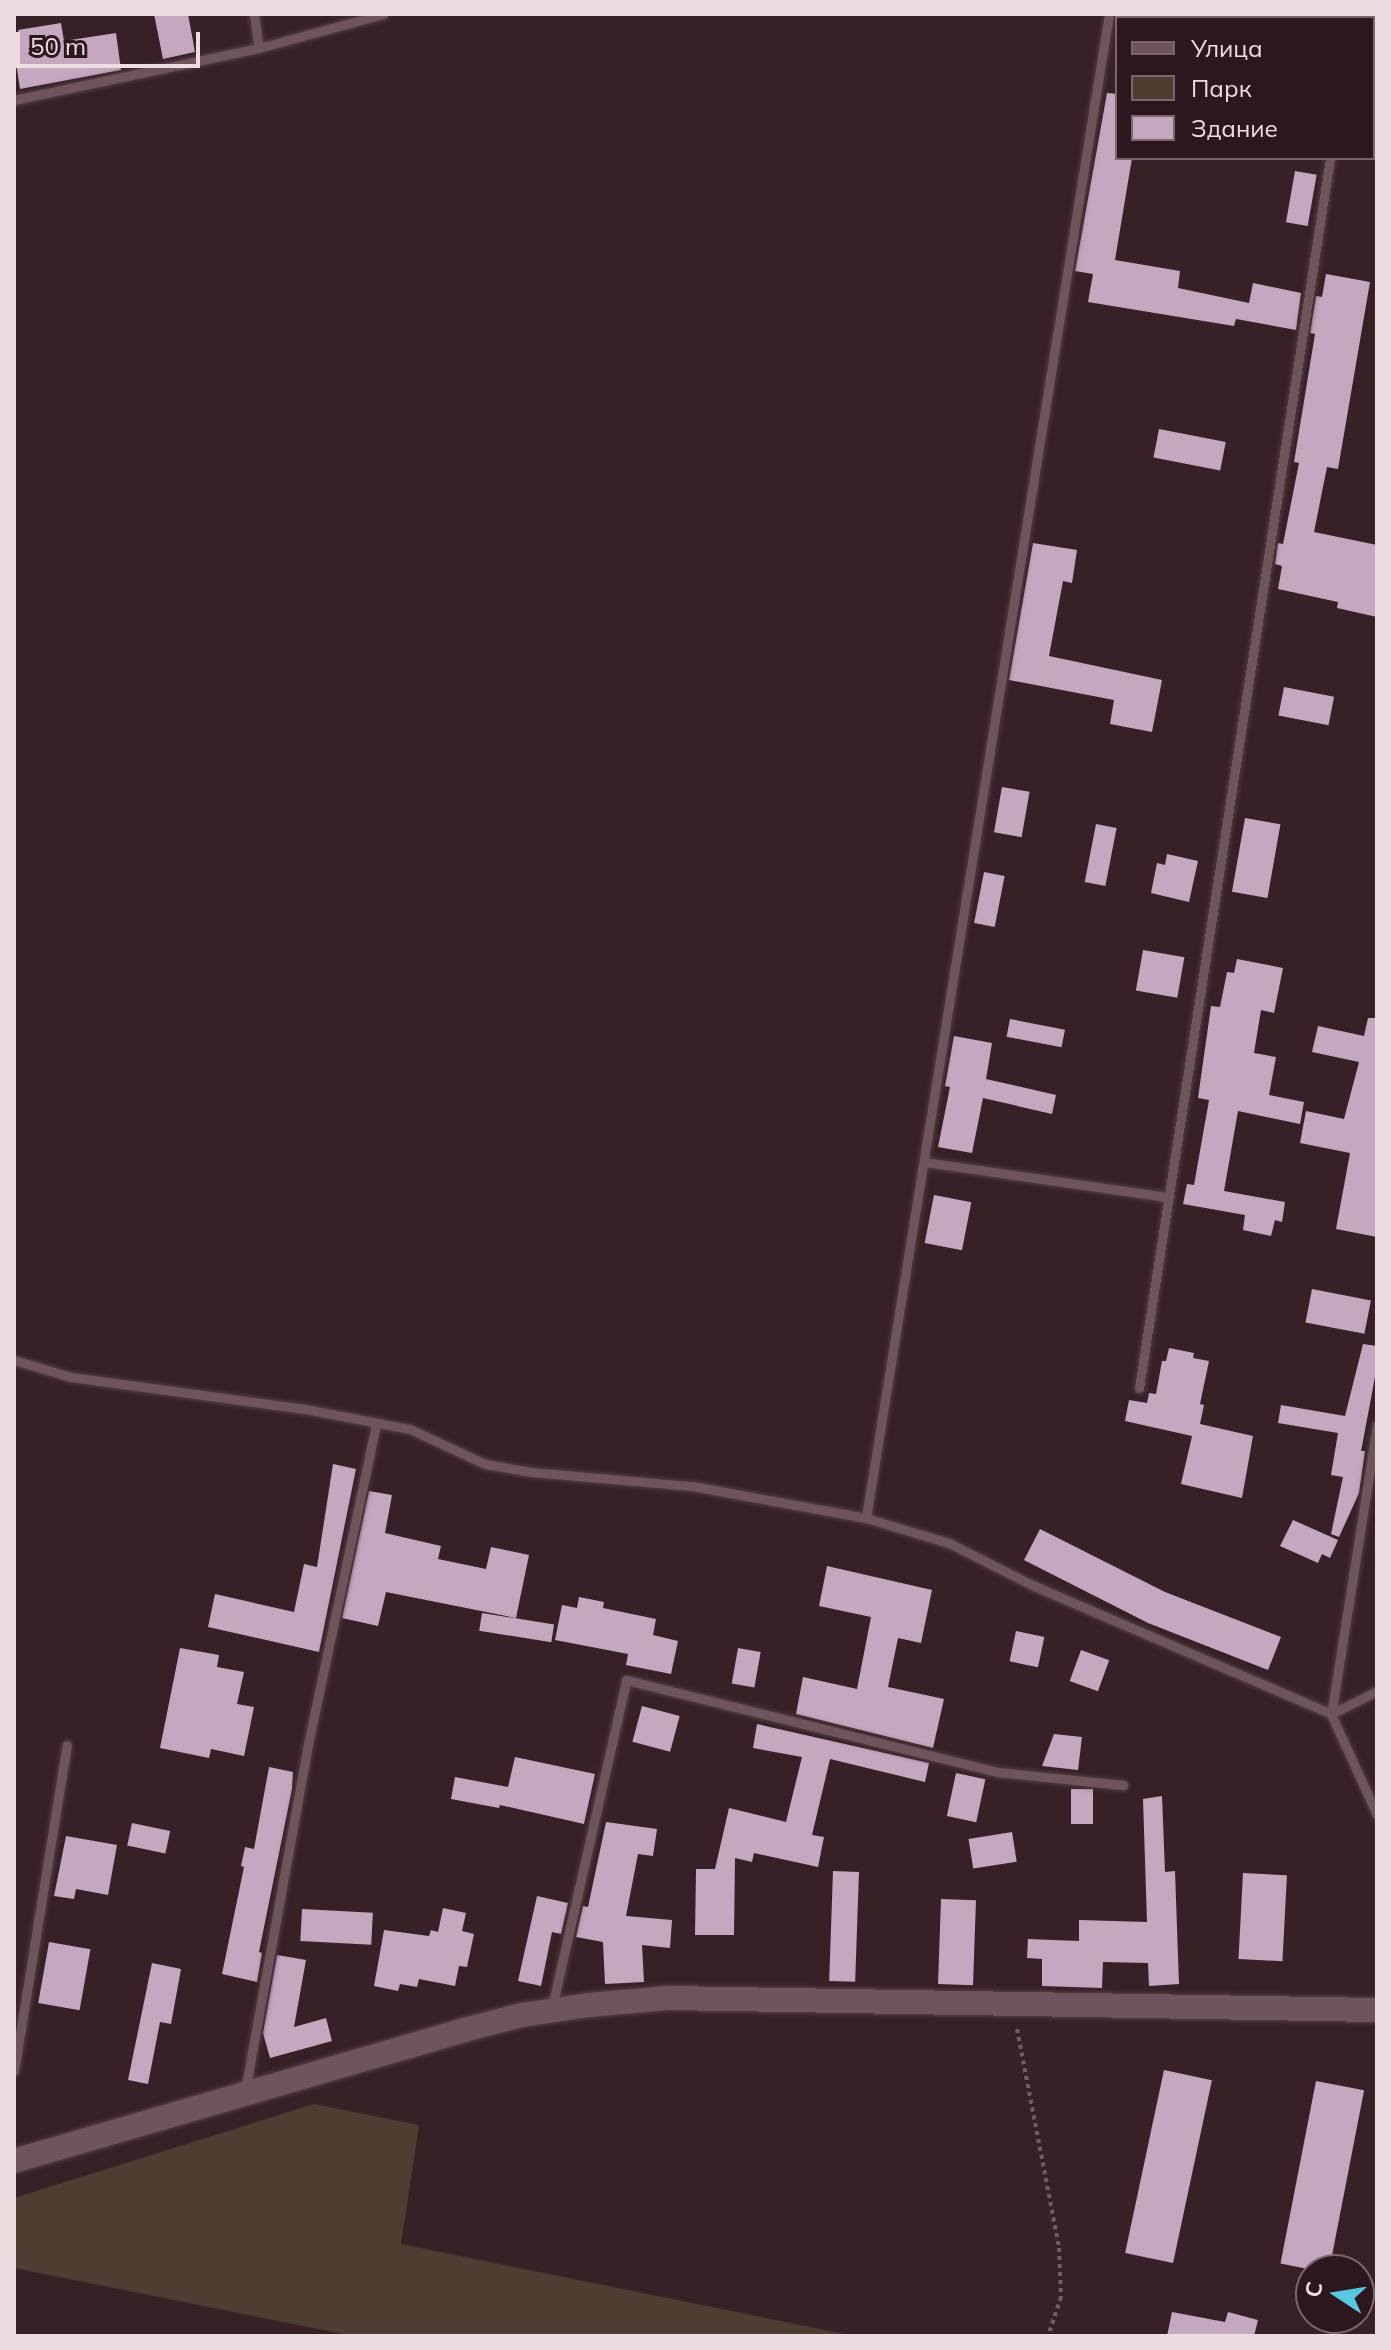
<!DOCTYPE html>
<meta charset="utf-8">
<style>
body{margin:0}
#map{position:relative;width:1391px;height:2350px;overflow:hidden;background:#372127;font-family:Mulish,sans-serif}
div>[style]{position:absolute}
.green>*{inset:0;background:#4d3e31}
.building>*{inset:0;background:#c5a7c0;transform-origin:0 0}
.path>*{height:4px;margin-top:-2px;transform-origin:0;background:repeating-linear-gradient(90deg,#715d62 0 4px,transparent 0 8px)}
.roads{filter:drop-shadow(0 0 2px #503d42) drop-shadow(0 0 2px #503d42)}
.service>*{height:9px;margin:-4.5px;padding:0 4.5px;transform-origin:4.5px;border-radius:4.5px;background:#6f545b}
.tertiary>*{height:24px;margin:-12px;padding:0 12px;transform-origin:12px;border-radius:12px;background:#6f545b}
span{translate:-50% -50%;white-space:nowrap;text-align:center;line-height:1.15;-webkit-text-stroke:8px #2d171e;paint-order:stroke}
.frame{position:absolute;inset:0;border:16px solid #eddde1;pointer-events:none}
.legend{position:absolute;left:1115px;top:16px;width:260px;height:144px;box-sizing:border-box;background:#2d171e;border:2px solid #7a666c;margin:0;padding:10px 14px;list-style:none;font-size:24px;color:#eddde1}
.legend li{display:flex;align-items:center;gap:16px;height:40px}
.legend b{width:40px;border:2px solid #7a666c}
.north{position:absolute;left:1295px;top:2254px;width:80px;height:80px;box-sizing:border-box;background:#2d171e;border:2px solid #7a666c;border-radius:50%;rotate:282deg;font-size:22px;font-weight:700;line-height:32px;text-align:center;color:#eddde1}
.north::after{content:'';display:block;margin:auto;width:28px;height:36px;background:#56c9e1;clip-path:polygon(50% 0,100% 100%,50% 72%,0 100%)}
.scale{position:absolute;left:16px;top:32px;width:184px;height:36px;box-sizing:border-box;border:4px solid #eddde1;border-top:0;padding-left:10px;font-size:24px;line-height:28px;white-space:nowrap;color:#eddde1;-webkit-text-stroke:6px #2d171e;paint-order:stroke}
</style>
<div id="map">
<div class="green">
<div style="clip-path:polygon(314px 2104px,419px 2125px,401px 2244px,855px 2336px,353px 2336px,14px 2268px,14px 2198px)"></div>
</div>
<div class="building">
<div style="clip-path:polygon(154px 14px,188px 14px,195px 52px,163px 59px)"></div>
<div style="clip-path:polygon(61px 23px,64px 41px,116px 33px,121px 70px,20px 89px,14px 50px,14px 42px,20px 41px,18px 30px)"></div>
<div style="clip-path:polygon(1107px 93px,1117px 94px,1117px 158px,1132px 158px,1115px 260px,1180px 271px,1178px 288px,1249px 303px,1253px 283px,1301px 293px,1296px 330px,1236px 319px,1234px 326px,1088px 302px,1093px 274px,1075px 271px)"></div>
<div style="left:1295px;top:171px;width:22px;height:52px;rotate:10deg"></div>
<div style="clip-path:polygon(1326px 274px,1370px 282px,1338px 469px,1327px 467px,1314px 532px,1377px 545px,1377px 617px,1337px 608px,1338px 602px,1278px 589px,1282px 566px,1275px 564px,1278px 543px,1283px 544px,1299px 463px,1294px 462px,1315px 334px,1310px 333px,1316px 296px,1322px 297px)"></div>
<div style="left:1159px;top:429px;width:68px;height:29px;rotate:11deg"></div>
<div style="clip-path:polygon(1033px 543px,1077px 550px,1072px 583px,1063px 581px,1049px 656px,1162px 680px,1152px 732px,1110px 724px,1114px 700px,1009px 680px)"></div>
<div style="left:1284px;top:687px;width:51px;height:29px;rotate:11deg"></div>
<div style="left:1002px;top:787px;width:28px;height:46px;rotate:10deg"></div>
<div style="left:1245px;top:818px;width:36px;height:75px;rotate:10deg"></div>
<div style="left:1096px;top:824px;width:21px;height:59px;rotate:11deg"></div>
<div style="clip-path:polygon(1167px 854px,1198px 861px,1189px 902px,1151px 893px,1157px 863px,1165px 865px)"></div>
<div style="left:984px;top:872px;width:21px;height:52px;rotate:11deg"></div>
<div style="left:1143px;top:950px;width:42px;height:41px;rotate:10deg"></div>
<div style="clip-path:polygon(1237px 959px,1283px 968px,1274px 1013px,1261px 1010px,1254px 1053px,1276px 1057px,1269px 1095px,1304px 1102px,1300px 1124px,1238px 1111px,1224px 1191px,1285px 1202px,1282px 1222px,1275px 1220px,1271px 1236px,1243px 1230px,1245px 1215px,1183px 1204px,1187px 1184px,1194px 1185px,1209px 1100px,1198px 1098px,1211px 1006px,1220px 1007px,1227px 972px,1234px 973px)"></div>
<div style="clip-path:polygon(1368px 1018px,1377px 1018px,1377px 1237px,1336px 1229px,1350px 1153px,1300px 1143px,1306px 1111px,1344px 1119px,1359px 1062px,1312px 1052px,1318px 1026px,1364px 1036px)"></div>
<div style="left:1010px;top:1019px;width:56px;height:18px;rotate:11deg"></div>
<div style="clip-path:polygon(954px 1036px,992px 1043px,986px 1079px,1056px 1095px,1052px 1114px,983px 1098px,972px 1153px,938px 1147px,950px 1087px,945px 1086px)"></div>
<div style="left:934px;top:1195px;width:38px;height:49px;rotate:11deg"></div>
<div style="left:1312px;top:1289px;width:60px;height:34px;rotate:11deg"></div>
<div style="clip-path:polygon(1363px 1344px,1377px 1346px,1377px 1366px,1363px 1441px,1361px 1451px,1365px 1451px,1359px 1493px,1339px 1537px,1331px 1534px,1343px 1477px,1331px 1475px,1338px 1433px,1278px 1423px,1281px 1405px,1345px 1416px)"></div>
<div style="clip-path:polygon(1169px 1348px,1194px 1353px,1193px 1358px,1209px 1361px,1200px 1404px,1204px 1405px,1200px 1424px,1253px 1436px,1242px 1498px,1181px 1484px,1192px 1436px,1125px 1421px,1129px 1400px,1147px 1403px,1149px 1393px,1156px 1394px,1162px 1361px,1166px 1361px)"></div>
<div style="clip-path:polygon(333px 1464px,356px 1469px,319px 1652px,208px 1627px,215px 1594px,294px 1612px,304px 1564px,317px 1567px)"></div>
<div style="clip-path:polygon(369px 1491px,392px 1495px,385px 1533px,441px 1546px,438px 1559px,486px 1569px,491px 1547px,529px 1555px,516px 1618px,386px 1592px,378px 1626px,342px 1618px)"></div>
<div style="clip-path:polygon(1293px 1520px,1338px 1540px,1330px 1558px,1322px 1554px,1318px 1563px,1280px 1546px)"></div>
<div style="clip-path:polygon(1040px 1529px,1165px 1592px,1281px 1637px,1268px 1670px,1148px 1623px,1024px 1560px)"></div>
<div style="clip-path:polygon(827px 1566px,932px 1590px,921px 1643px,898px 1638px,888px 1687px,944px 1699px,933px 1748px,796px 1714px,803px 1677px,857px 1689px,871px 1617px,819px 1606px)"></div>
<div style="clip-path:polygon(579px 1597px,604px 1602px,603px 1608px,656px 1619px,653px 1635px,678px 1641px,671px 1674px,626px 1665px,628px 1654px,555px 1640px,562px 1605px,577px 1608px)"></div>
<div style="left:482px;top:1613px;width:73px;height:18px;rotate:9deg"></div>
<div style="left:1016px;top:1631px;width:29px;height:31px;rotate:12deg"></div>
<div style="clip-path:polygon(180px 1648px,219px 1655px,217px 1667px,244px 1672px,237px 1704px,254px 1707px,244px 1756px,211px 1749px,209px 1758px,160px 1748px)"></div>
<div style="left:738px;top:1648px;width:23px;height:36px;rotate:10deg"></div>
<div style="left:1081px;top:1650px;width:30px;height:33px;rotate:20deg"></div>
<div style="left:642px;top:1706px;width:39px;height:37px;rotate:15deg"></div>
<div style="clip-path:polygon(757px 1724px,929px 1763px,925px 1782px,830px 1759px,812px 1835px,824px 1837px,818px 1867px,754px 1853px,752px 1862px,735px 1858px,734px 1935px,695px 1935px,696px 1869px,715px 1869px,729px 1808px,786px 1822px,802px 1757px,753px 1748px)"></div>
<div style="clip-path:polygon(1054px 1734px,1082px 1737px,1078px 1770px,1042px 1766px)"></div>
<div style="clip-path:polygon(515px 1757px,595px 1774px,584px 1824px,500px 1805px,499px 1808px,451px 1799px,455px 1777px,508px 1787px)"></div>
<div style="clip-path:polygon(269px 1767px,293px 1772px,292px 1789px,259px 1952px,262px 1953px,257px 1982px,222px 1974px,244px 1867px,241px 1866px,245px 1847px,254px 1849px)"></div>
<div style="left:956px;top:1773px;width:30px;height:44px;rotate:12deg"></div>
<div style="left:1071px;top:1789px;width:22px;height:35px"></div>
<div style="clip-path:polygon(1162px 1796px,1165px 1872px,1175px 1871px,1179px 1984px,1149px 1986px,1148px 1963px,1103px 1962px,1102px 1988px,1042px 1986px,1042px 1959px,1027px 1958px,1028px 1939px,1079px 1941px,1079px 1920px,1147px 1922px,1143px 1799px)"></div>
<div style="clip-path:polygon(606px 1822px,657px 1829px,653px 1856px,638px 1854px,626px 1916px,672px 1920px,670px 1948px,642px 1945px,644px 1982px,605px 1984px,603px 1942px,576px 1937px,583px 1906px,588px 1907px)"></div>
<div style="left:132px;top:1823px;width:39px;height:23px;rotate:12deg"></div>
<div style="left:1012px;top:1832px;width:30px;height:44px;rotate:81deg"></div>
<div style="clip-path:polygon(66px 1836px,117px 1845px,108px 1895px,76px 1889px,74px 1899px,54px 1896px)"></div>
<div style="left:833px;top:1871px;width:26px;height:110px;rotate:2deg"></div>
<div style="left:1243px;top:1873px;width:44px;height:86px;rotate:3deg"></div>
<div style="clip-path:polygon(537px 1896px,568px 1903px,561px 1934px,552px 1932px,541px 1986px,518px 1981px)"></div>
<div style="left:941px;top:1899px;width:35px;height:85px;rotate:2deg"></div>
<div style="clip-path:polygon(443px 1908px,466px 1913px,462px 1931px,474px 1934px,467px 1967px,459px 1966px,455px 1986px,419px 1979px,417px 1987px,400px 1984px,398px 1991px,374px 1986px,384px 1930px,429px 1936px,431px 1930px,438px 1932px)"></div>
<div style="left:302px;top:1909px;width:71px;height:32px;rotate:3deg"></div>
<div style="left:49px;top:1942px;width:42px;height:62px;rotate:10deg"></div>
<div style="clip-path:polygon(277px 1955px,306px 1960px,294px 2027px,326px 2018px,332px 2041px,270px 2058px,263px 2033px)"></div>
<div style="clip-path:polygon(152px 1963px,181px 1969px,171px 2024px,160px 2022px,148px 2084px,128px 2080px)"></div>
<div style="left:1164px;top:2070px;width:49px;height:187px;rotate:12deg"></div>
<div style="left:1316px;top:2081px;width:49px;height:186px;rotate:11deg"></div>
<div style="clip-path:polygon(1172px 2312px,1225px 2322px,1228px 2312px,1258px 2320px,1254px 2336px,1167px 2336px)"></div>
</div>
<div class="path">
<div style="left:1017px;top:2029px;width:223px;rotate:79.1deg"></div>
<div style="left:1059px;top:2248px;width:49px;rotate:87.7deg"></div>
<div style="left:1061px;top:2297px;width:41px;rotate:108.4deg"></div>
</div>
<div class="roads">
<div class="service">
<div style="left:254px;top:14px;width:34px;rotate:82deg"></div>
<div style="left:1109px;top:14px;width:1524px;rotate:99.18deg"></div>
<div style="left:866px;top:1518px;width:87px;rotate:16.8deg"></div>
<div style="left:949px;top:1543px;width:93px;rotate:26.8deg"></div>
<div style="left:1032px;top:1585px;width:326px;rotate:23.3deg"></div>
<div style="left:1331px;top:1714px;width:51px;rotate:-26.6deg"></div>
<div style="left:1352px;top:18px;width:4px;rotate:-76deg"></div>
<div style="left:14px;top:100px;width:250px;rotate:-12deg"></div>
<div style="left:259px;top:48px;width:129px;rotate:-15.3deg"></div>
<div style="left:924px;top:1162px;width:246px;rotate:8.2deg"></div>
<div style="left:14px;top:1360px;width:59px;rotate:16.6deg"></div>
<div style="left:71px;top:1377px;width:236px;rotate:7.8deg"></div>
<div style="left:305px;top:1409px;width:107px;rotate:10.8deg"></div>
<div style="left:410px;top:1429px;width:83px;rotate:25deg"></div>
<div style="left:485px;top:1464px;width:47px;rotate:9.9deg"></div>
<div style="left:531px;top:1472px;width:162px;rotate:5deg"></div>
<div style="left:692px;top:1486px;width:177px;rotate:10.4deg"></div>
<div style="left:1139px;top:1388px;width:1245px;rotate:-81.17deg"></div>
<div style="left:1377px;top:1425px;width:293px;rotate:99deg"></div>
<div style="left:1331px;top:1714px;width:111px;rotate:65.5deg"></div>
<div style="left:552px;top:2007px;width:335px;rotate:-77.2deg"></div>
<div style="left:626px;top:1680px;width:382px;rotate:13.9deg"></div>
<div style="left:997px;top:1772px;width:127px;rotate:5.9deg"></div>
<div style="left:14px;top:2071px;width:330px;rotate:-80.8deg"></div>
<div style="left:245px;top:2091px;width:348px;rotate:-79.7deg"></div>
<div style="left:307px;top:1749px;width:333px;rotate:-78deg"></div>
</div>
<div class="tertiary">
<div style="left:14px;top:2161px;width:469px;rotate:-16.2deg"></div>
<div style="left:464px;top:2030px;width:60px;rotate:-14.5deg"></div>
<div style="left:522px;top:2015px;width:68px;rotate:-8.5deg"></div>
<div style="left:589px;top:2005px;width:79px;rotate:-5.1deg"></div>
<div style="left:668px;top:1998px;width:709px;rotate:0.97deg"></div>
</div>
</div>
<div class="frame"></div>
<ul class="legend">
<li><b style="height:10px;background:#6f545b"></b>Улица</li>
<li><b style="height:22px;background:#4d3e31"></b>Парк</li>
<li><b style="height:22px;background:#c5a7c0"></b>Здание</li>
</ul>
<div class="north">С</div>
<div class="scale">50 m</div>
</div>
